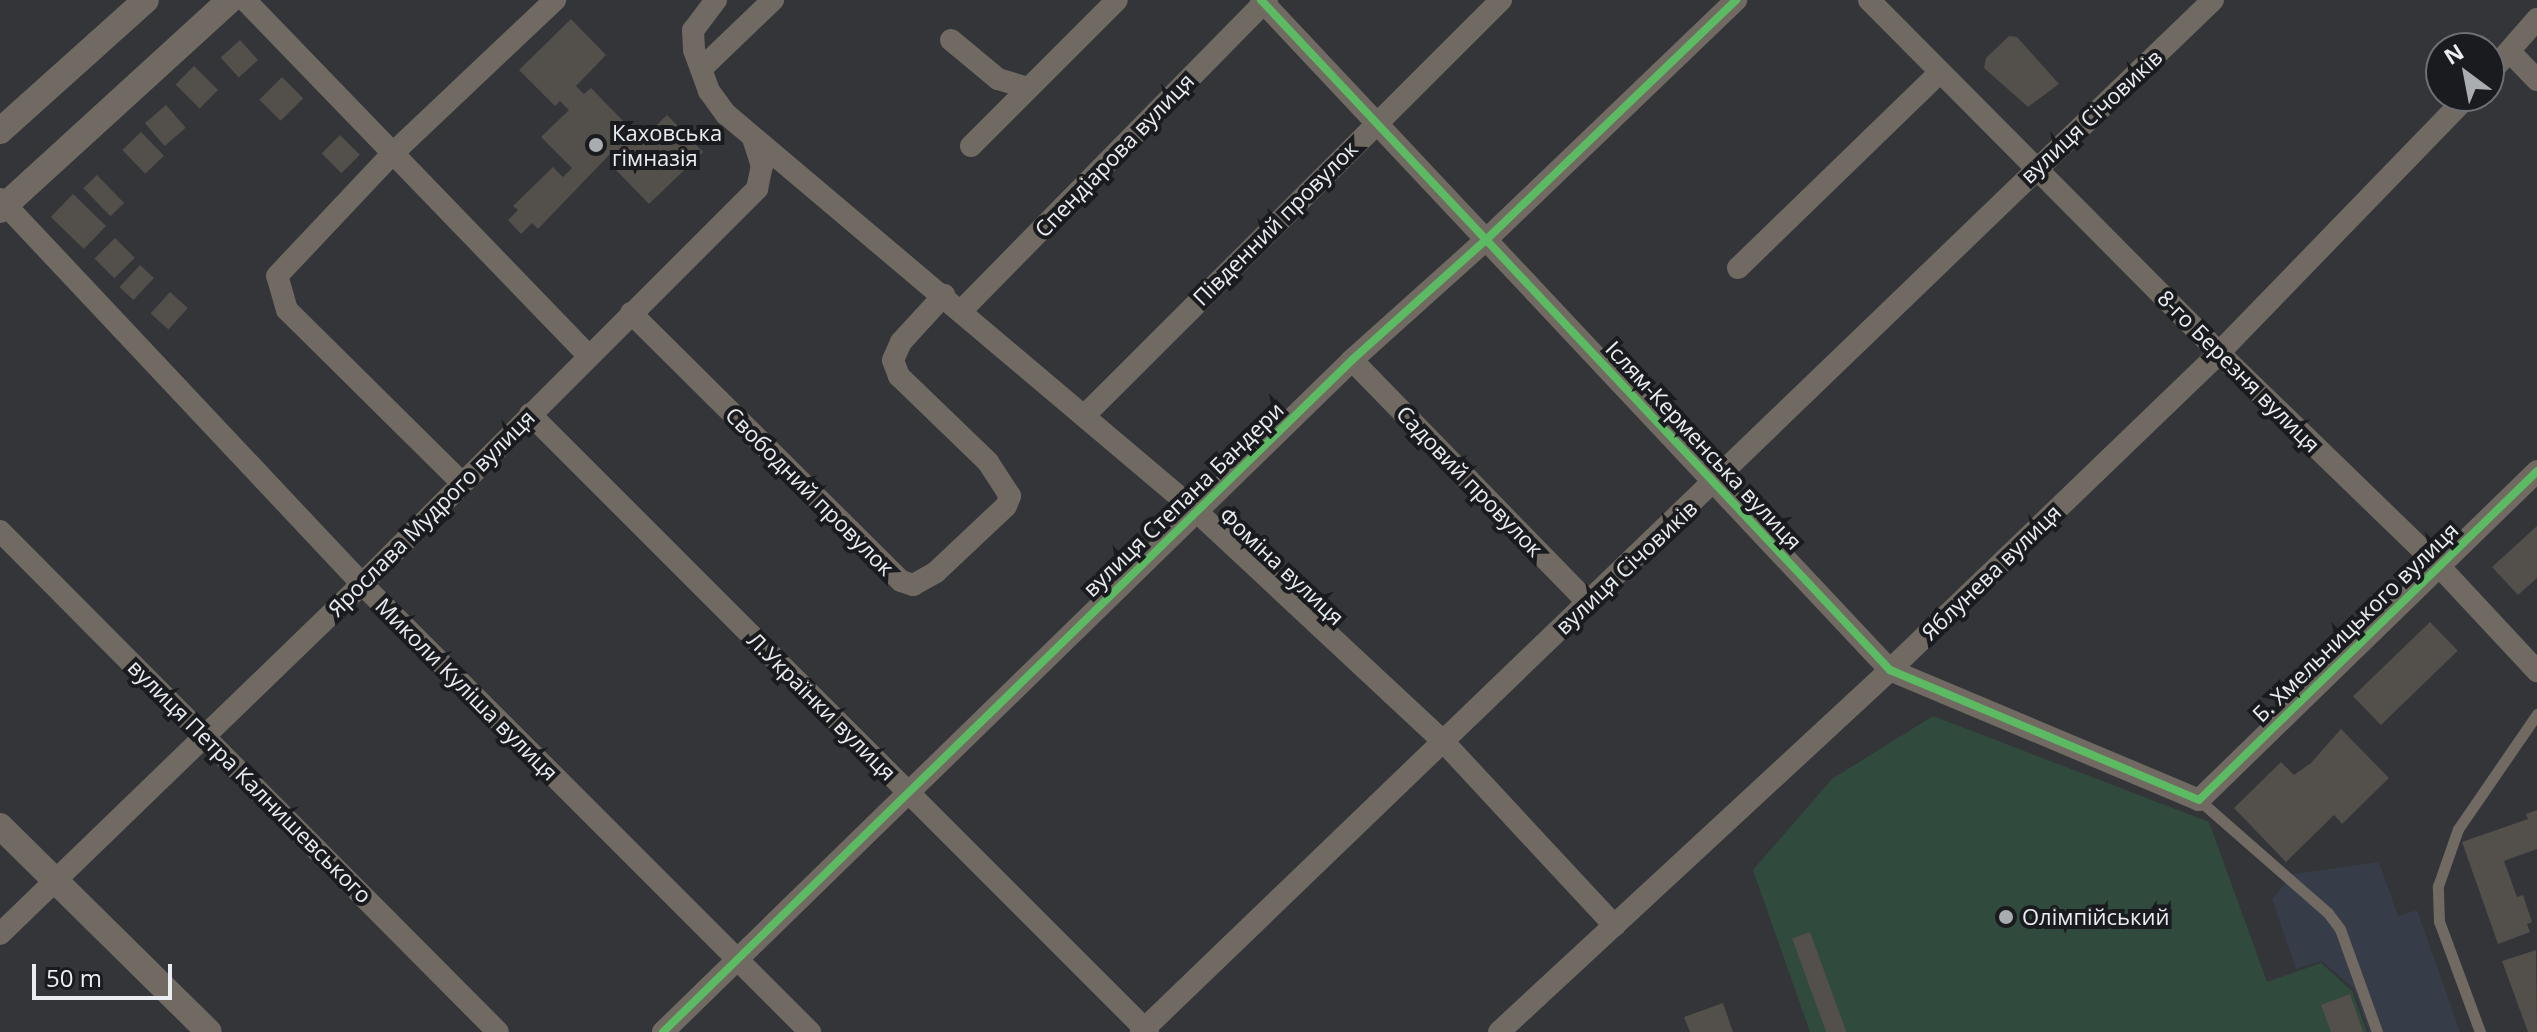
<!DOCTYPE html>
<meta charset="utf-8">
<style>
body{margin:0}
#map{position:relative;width:2537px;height:1032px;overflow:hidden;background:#333538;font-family:"Open Sans",sans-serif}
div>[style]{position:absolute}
.built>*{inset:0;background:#363d48}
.green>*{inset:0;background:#304b3d}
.building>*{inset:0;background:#534f4a;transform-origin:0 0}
.service>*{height:11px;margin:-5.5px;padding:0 5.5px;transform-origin:5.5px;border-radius:5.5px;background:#706a62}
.minor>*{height:22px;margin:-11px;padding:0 11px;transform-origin:11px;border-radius:11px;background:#706a62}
.tertiary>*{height:26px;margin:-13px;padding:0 13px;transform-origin:13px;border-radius:13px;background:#706a62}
.cycleway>*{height:8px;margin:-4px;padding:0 4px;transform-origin:4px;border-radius:4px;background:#5cba63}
.dots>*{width:22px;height:22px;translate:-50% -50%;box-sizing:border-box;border:4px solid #1a1b1e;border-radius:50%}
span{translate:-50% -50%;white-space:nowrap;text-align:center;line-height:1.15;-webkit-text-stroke:8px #1a1b1e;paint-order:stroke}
.street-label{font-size:22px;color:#eaedf1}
.poi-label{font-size:22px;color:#eaedf1}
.left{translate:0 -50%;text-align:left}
.north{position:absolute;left:2425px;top:32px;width:80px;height:80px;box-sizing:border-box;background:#1a1b1e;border:2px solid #6d6f72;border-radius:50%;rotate:328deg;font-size:22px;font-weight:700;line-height:32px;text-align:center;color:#eaedf1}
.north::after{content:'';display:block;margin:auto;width:28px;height:36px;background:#aaadb0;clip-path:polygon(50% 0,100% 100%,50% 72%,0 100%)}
.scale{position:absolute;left:32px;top:964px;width:140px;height:36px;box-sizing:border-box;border:4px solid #eaedf1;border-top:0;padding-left:10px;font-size:24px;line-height:28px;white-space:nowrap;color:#eaedf1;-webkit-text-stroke:6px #1a1b1e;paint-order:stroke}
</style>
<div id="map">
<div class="built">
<div style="clip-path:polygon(2379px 862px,2398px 916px,2417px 910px,2460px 1032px,2369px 1032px,2354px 989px,2322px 961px,2296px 969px,2272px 899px,2293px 874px)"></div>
</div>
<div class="green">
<div style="clip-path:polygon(1933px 716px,2209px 822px,2267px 982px,2321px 963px,2352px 991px,2367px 1032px,1810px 1032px,1753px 870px,1832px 779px)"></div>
</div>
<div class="building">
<div style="clip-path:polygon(571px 19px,606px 55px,576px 86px,584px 94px,591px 88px,632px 130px,626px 137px,635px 146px,667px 115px,703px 152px,649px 204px,614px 168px,620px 162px,611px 153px,538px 229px,532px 223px,521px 234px,508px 220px,518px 210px,513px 206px,553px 167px,563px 177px,572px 168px,541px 137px,569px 110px,560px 101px,555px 106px,519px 70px)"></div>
<div style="clip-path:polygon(2009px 36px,2017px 37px,2059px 84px,2028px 107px,1984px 68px,1986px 58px)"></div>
<div style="left:240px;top:40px;width:27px;height:26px;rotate:48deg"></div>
<div style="left:194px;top:66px;width:34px;height:26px;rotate:45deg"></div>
<div style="left:282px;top:77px;width:30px;height:32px;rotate:45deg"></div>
<div style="left:166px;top:105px;width:30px;height:28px;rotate:49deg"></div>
<div style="left:141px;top:132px;width:33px;height:26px;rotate:46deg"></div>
<div style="left:340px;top:135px;width:28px;height:26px;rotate:45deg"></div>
<div style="left:97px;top:175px;width:39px;height:19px;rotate:46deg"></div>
<div style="left:73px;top:194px;width:46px;height:32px;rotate:44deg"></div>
<div style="left:115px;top:238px;width:28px;height:29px;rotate:45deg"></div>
<div style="left:140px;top:265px;width:19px;height:30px;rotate:43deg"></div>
<div style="left:170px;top:292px;width:24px;height:29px;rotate:42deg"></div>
<div style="clip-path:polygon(2537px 526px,2537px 578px,2518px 595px,2492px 567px)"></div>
<div style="left:2430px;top:622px;width:40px;height:107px;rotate:46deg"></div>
<div style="clip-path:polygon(2341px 729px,2389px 778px,2342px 824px,2334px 815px,2286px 862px,2234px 808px,2281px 762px,2294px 775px,2311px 763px)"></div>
<div style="clip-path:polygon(2537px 810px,2537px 849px,2504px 861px,2517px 897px,2523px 895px,2532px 922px,2527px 924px,2530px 932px,2498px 944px,2462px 842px,2528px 819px,2526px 814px)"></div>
<div style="left:1810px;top:932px;width:107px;height:19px;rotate:70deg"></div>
<div style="clip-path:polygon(2536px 950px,2537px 1032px,2528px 1032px,2502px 961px)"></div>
<div style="clip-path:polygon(2350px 994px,2363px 1032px,2331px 1032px,2321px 1005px)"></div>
<div style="clip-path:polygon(1723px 1003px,1733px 1032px,1690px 1032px,1684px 1017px)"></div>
</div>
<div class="service">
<div style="left:2199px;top:800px;width:171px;rotate:41.2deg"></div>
<div style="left:2328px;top:913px;width:20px;rotate:53deg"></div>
<div style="left:2340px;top:929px;width:109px;rotate:70.2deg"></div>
<div style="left:2480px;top:1032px;width:118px;rotate:-110.3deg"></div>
<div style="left:2439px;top:921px;width:35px;rotate:-92deg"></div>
<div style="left:2438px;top:886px;width:60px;rotate:-70.7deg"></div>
<div style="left:2458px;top:829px;width:140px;rotate:-55.5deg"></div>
</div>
<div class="minor">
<div style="left:245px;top:0;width:494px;rotate:46deg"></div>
<div style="left:716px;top:0;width:38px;rotate:127deg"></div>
<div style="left:693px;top:30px;width:20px;rotate:87deg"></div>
<div style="left:694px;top:50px;width:44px;rotate:69.9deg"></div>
<div style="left:709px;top:91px;width:29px;rotate:54deg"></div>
<div style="left:726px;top:114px;width:614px;rotate:40.18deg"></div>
<div style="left:1195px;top:510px;width:336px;rotate:43deg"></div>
<div style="left:1441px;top:739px;width:255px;rotate:47.1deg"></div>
<div style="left:1261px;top:0;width:919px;rotate:46.81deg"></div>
<div style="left:1890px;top:670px;width:335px;rotate:22.8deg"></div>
<div style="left:2199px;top:800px;width:472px;rotate:-44.2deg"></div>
<div style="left:1869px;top:0;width:497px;rotate:45.2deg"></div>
<div style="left:2219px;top:353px;width:306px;rotate:44.1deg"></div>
<div style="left:2439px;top:566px;width:144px;rotate:47deg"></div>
<div style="left:951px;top:40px;width:61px;rotate:39.7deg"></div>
<div style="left:998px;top:79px;width:31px;rotate:17deg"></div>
<div style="left:2510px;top:52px;width:39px;rotate:46deg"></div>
<div style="left:701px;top:69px;width:100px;rotate:-43.8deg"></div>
<div style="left:2489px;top:74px;width:73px;rotate:-48.9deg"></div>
<div style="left:971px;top:146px;width:206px;rotate:-45deg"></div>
<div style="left:0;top:199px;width:528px;rotate:46.76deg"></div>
<div style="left:362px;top:584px;width:634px;rotate:45deg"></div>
<div style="left:1738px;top:268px;width:281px;rotate:-44.1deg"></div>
<div style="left:962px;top:310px;width:435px;rotate:-45.5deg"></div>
<div style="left:631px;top:313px;width:380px;rotate:44.8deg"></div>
<div style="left:901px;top:581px;width:13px;rotate:18deg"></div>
<div style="left:913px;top:585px;width:26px;rotate:-29deg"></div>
<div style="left:936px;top:572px;width:96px;rotate:-43.3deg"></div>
<div style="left:1006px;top:506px;width:11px;rotate:-68deg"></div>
<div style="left:1010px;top:496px;width:40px;rotate:-122.9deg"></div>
<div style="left:988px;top:462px;width:124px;rotate:-136deg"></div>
<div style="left:899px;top:376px;width:17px;rotate:-111deg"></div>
<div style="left:893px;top:360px;width:20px;rotate:-66deg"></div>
<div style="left:901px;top:342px;width:64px;rotate:-47.5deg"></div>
<div style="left:1352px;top:360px;width:339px;rotate:45.8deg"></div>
<div style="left:530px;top:414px;width:874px;rotate:45deg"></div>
<div style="left:1085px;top:415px;width:588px;rotate:-44.93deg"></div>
<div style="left:462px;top:483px;width:246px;rotate:-135.3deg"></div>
<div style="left:287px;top:310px;width:35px;rotate:-106deg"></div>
<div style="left:277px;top:276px;width:166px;rotate:-46.7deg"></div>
<div style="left:391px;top:155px;width:226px;rotate:-43.4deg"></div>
<div style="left:0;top:531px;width:706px;rotate:45.17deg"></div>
<div style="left:0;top:934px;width:504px;rotate:-44.03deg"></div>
<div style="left:362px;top:584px;width:559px;rotate:-45deg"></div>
<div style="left:757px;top:189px;width:24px;rotate:-78deg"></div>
<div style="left:762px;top:166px;width:29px;rotate:-108deg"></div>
<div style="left:663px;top:1032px;width:962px;rotate:-44.28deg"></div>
<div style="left:1352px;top:360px;width:183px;rotate:-41.9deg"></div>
<div style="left:1488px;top:238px;width:344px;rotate:-43.8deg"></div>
<div style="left:1141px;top:1032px;width:1488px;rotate:-43.91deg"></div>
<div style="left:1499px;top:1032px;width:533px;rotate:-42.79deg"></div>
<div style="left:1890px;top:670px;width:447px;rotate:-43.9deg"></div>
<div style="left:2212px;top:360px;width:368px;rotate:-45.9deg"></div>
</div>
<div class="tertiary">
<div style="left:0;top:131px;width:196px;rotate:-41.9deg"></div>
<div style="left:0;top:210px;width:311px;rotate:-42.4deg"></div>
<div style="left:0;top:826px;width:293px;rotate:44.6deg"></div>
</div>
<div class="cycleway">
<div style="left:1261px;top:0;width:919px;rotate:46.81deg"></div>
<div style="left:1890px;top:670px;width:335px;rotate:22.8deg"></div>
<div style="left:2199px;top:800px;width:472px;rotate:-44.2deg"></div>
<div style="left:663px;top:1032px;width:962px;rotate:-44.28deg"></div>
<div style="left:1352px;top:360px;width:183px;rotate:-41.9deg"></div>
<div style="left:1488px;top:238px;width:344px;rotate:-43.8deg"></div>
</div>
<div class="dots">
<div style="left:596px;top:145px;background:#aaadb0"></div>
<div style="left:2006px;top:917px;background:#aaadb0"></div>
</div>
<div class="street-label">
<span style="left:2091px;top:116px;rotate:-43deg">вулиця Січовиків</span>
<span style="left:1114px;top:155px;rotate:-46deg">Спендіарова вулиця</span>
<span style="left:1275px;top:223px;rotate:-45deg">Південний провулок</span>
<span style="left:2239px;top:371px;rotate:45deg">8-го Березня вулиця</span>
<span style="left:1704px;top:445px;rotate:47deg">Іслям-Керменська вулиця</span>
<span style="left:1470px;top:481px;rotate:46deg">Садовий провулок</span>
<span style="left:810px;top:491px;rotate:45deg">Свободний провулок</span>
<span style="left:1183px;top:499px;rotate:-44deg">вулиця Степана Бандери</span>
<span style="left:431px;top:513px;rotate:-45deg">Ярослава Мудрого вулиця</span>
<span style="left:1282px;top:566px;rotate:43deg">Фоміна вулиця</span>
<span style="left:1626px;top:567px;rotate:-43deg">вулиця Січовиків</span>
<span style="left:1991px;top:572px;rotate:-44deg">Яблунева вулиця</span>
<span style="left:2355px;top:622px;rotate:-44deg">Б. Хмельницького вулиця</span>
<span style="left:467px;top:689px;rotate:45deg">Миколи Куліша вулиця</span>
<span style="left:822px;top:706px;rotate:45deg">Л.Українки вулиця</span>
<span style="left:250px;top:781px;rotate:45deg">вулиця Петра Калнишевського</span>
</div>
<div class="poi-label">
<span class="left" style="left:612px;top:145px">Каховська<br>гімназія</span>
<span class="left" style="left:2022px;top:917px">Олімпійський</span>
</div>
<div class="north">N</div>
<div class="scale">50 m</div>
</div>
